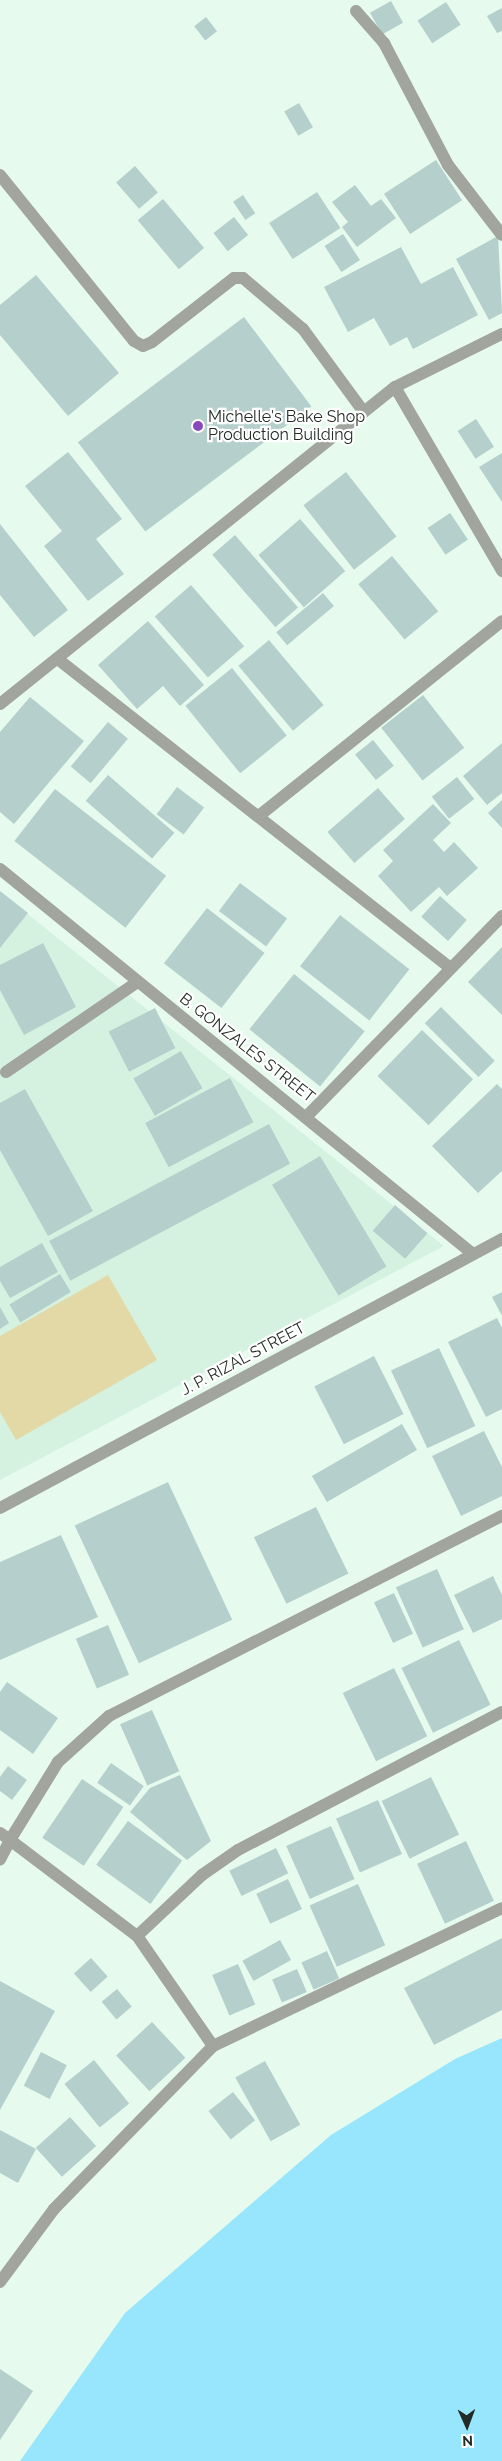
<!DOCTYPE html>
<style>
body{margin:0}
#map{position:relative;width:502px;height:2461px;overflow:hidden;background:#e6fbee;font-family:Raleway,sans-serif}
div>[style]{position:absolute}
.built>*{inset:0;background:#d5f2e0}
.green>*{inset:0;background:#e2d9a6}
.water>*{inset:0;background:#97e6fd}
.building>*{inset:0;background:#b5cfcc;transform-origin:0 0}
.service>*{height:12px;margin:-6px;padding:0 6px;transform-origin:6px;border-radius:6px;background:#a1a59d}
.minor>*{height:12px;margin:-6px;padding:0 6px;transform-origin:6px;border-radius:6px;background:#a1a59d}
.tertiary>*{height:12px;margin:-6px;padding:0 6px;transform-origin:6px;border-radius:6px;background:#a1a59d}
.dots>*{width:14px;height:14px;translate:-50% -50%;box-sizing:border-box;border:2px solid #fff;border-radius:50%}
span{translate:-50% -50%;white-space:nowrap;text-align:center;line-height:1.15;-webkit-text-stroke:4.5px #fff;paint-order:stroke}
.poi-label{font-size:16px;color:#232b26}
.left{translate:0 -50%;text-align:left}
.street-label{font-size:16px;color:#232b26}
.north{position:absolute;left:442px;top:2401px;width:50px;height:50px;-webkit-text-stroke:4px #fff;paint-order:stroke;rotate:178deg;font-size:14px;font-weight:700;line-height:20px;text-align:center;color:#232b26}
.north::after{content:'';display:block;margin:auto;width:18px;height:22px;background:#232b26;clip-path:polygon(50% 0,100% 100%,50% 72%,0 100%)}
</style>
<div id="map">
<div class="built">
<div style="clip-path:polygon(0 892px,444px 1246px,0 1480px)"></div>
</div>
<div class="green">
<div style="clip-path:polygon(108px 1275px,157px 1360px,16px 1440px,0 1412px,0 1336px)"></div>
</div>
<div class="water">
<div style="clip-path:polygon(502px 2038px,502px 2461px,20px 2461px,125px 2313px,331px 2135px,455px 2059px)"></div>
</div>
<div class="building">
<div style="left:391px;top:1px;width:25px;height:24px;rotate:61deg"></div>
<div style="left:446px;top:2px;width:27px;height:34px;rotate:57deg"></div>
<div style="clip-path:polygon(502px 8px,502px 31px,497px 33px,487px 16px)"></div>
<div style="left:206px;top:17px;width:18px;height:15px;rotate:52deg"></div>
<div style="left:299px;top:103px;width:28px;height:17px;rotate:60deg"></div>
<div style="left:436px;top:160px;width:48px;height:62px;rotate:57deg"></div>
<div style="left:135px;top:166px;width:35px;height:25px;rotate:49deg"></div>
<div style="clip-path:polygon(355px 185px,371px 206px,381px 199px,396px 218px,357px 247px,342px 227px,348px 222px,332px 202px)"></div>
<div style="left:317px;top:192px;width:43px;height:57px;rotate:57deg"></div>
<div style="left:243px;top:195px;width:22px;height:12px;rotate:56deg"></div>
<div style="left:163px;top:199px;width:64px;height:33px;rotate:50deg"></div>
<div style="left:234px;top:217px;width:23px;height:26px;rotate:52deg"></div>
<div style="left:343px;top:234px;width:31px;height:22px;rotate:57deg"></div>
<div style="clip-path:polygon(498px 236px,502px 313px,489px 320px,456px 259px)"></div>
<div style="clip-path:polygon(401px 247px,421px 284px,453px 267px,478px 315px,413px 349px,407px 337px,390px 346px,374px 318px,348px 332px,324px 287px)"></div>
<div style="clip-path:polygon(36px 275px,119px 373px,68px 416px,0 335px,0 305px)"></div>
<div style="left:244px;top:317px;width:112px;height:208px;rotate:53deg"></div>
<div style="left:476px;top:419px;width:33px;height:22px;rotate:57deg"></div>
<div style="clip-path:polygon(68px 452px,122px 519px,96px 539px,124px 574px,88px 601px,44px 546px,62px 531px,25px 486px)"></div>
<div style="clip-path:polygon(502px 453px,502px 502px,479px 467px)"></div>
<div style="left:346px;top:472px;width:82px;height:54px;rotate:52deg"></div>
<div style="left:450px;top:513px;width:32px;height:27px;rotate:56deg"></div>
<div style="left:300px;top:519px;width:69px;height:55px;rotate:49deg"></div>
<div style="clip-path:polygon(0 524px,68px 610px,34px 637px,0 595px)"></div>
<div style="left:235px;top:535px;width:96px;height:30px;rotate:49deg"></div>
<div style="left:392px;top:556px;width:72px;height:44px;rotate:50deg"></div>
<div style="left:191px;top:585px;width:81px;height:48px;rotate:49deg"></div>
<div style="left:323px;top:593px;width:17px;height:61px;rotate:50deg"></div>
<div style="clip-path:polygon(148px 621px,204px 685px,180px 706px,163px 686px,137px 709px,98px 665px)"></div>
<div style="left:269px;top:640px;width:85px;height:40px;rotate:50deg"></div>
<div style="left:232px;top:668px;width:87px;height:60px;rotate:51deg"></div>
<div style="left:423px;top:695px;width:67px;height:53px;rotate:52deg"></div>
<div style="clip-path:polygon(30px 697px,84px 741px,14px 824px,0 812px,0 732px)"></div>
<div style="left:108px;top:722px;width:26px;height:58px;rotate:40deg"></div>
<div style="left:373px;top:740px;width:33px;height:23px;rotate:51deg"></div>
<div style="clip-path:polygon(502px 743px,502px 793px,487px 805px,463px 776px)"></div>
<div style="left:108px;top:775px;width:88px;height:34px;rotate:41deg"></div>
<div style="left:457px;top:777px;width:28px;height:32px;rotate:52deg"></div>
<div style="left:177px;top:787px;width:34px;height:34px;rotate:37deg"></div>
<div style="left:378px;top:788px;width:41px;height:67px;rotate:49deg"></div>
<div style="left:55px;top:789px;width:141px;height:66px;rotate:38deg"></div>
<div style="clip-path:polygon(502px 800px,502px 828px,488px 813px)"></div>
<div style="clip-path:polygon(433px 804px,451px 823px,433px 840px,444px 852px,454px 842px,478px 868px,447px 896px,439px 887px,411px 912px,378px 876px,393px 861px,383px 850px)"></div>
<div style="left:240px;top:883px;width:59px;height:35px;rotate:37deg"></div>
<div style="clip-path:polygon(0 891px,28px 913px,0 948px)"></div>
<div style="left:440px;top:896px;width:36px;height:28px;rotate:42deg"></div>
<div style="left:207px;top:908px;width:73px;height:70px;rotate:38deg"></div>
<div style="left:340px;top:915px;width:88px;height:65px;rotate:38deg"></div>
<div style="clip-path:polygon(43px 943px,76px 1007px,24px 1035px,0 990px,0 965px)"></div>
<div style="clip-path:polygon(502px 947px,502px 1015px,468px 982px)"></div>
<div style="left:294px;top:974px;width:91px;height:71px;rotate:39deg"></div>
<div style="left:441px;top:1007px;width:76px;height:23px;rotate:45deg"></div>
<div style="left:155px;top:1008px;width:45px;height:52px;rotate:63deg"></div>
<div style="left:422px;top:1030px;width:71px;height:64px;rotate:44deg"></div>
<div style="left:181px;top:1051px;width:43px;height:55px;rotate:60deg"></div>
<div style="left:230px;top:1078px;width:50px;height:96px;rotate:62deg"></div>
<div style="clip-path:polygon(497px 1084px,502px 1089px,502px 1171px,478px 1193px,432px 1146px)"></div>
<div style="clip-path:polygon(25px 1089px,93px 1211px,48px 1236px,0 1150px,0 1103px)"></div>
<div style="left:269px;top:1124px;width:45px;height:249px;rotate:62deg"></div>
<div style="left:320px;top:1156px;width:129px;height:56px;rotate:59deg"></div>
<div style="left:395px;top:1205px;width:43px;height:34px;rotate:41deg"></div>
<div style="clip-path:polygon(42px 1243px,58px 1272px,10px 1298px,0 1281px,0 1267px)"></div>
<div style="left:60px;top:1274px;width:21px;height:59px;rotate:59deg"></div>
<div style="clip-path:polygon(502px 1292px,502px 1316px,492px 1297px)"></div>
<div style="clip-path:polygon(0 1307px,9px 1323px,0 1329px)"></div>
<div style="clip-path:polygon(497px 1318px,502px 1328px,502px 1409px,486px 1417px,448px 1342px)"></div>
<div style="left:439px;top:1348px;width:86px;height:53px;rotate:65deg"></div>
<div style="left:374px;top:1356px;width:65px;height:67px;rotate:63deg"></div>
<div style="left:402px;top:1424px;width:30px;height:104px;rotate:60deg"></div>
<div style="clip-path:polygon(484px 1431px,502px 1467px,502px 1496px,461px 1516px,432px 1456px)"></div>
<div style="left:168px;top:1482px;width:152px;height:103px;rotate:65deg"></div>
<div style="left:316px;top:1507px;width:74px;height:69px;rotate:64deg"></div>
<div style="clip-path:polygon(61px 1535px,98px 1617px,0 1660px,0 1562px)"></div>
<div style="left:437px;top:1569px;width:66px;height:45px;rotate:66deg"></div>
<div style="clip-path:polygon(493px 1576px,502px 1595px,502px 1619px,473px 1633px,454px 1595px)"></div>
<div style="left:394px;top:1593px;width:45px;height:22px;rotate:65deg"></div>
<div style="left:108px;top:1625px;width:54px;height:35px;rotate:67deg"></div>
<div style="left:459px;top:1640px;width:72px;height:64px;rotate:64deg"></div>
<div style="left:394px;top:1668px;width:76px;height:57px;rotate:64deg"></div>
<div style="clip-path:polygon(7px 1682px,58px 1718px,33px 1754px,0 1730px,0 1692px)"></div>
<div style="left:152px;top:1710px;width:67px;height:35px;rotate:66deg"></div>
<div style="left:111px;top:1763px;width:40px;height:24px;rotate:35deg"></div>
<div style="clip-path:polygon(8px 1766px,27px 1780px,12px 1800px,0 1791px,0 1777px)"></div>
<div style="clip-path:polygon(180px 1775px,211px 1841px,187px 1860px,130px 1812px,150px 1788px)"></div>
<div style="left:431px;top:1777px;width:64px;height:55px;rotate:64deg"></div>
<div style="left:82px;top:1779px;width:50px;height:71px;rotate:34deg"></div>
<div style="left:378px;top:1800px;width:59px;height:46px;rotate:66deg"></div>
<div style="left:128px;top:1821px;width:67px;height:54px;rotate:36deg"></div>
<div style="left:331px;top:1826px;width:58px;height:49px;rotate:66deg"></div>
<div style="left:466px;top:1841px;width:66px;height:54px;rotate:65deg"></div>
<div style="left:276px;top:1848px;width:28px;height:52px;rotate:64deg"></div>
<div style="left:288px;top:1879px;width:33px;height:35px;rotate:65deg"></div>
<div style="left:358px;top:1884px;width:67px;height:53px;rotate:66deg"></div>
<div style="clip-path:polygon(502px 1938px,502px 2010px,434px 2045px,404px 1988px)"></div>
<div style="left:280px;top:1940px;width:23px;height:43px;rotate:61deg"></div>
<div style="left:327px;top:1951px;width:30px;height:28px;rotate:66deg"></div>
<div style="left:91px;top:1958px;width:25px;height:23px;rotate:48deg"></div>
<div style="left:238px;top:1964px;width:44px;height:28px;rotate:67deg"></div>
<div style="left:297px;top:1969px;width:25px;height:27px;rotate:67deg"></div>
<div style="clip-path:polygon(0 1981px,55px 2011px,0 2110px)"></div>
<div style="left:117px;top:1989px;width:23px;height:20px;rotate:50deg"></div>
<div style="left:152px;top:2022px;width:49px;height:49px;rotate:47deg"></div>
<div style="left:41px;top:2052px;width:29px;height:38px;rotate:27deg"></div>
<div style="left:94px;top:2060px;width:56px;height:38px;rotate:51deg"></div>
<div style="left:265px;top:2061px;width:73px;height:34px;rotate:61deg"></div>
<div style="left:233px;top:2092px;width:36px;height:31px;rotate:52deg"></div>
<div style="left:70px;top:2117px;width:39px;height:46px;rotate:48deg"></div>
<div style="clip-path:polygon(0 2130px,36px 2149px,18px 2183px,0 2173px)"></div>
<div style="clip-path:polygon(0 2369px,33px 2391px,0 2440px)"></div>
</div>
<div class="service">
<div style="left:0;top:175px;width:213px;rotate:51.1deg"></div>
<div style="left:134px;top:341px;width:10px;rotate:29deg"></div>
<div style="left:143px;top:346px;width:10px;rotate:-24deg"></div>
<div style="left:152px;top:342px;width:104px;rotate:-38deg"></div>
<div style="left:234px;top:278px;width:9px"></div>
<div style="left:243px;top:278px;width:79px;rotate:40.4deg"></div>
<div style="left:303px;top:329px;width:102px;rotate:53.8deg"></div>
</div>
<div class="minor">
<div style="left:356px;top:11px;width:43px;rotate:48.8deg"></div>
<div style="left:384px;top:43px;width:138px;rotate:62.3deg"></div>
<div style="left:448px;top:165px;width:88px;rotate:52.4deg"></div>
<div style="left:395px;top:387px;width:213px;rotate:59.8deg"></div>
<div style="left:59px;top:660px;width:496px;rotate:38.2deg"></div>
<div style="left:0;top:704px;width:506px;rotate:-38.75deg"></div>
<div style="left:395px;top:387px;width:119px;rotate:-26.4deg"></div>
<div style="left:260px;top:815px;width:310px;rotate:-38.7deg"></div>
<div style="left:0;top:869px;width:610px;rotate:39.14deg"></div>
<div style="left:6px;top:1072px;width:158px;rotate:-34.4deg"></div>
<div style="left:308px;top:1115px;width:278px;rotate:-45.7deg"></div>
<div style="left:0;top:1833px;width:12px;rotate:35deg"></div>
<div style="left:10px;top:1840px;width:22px;rotate:117deg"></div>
<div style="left:137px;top:1936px;width:89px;rotate:-43.2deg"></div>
<div style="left:202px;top:1875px;width:44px;rotate:-34.8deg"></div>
<div style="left:238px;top:1850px;width:298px;rotate:-27.6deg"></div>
<div style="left:213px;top:2046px;width:134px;rotate:-124.6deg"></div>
<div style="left:137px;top:1936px;width:159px;rotate:-142.9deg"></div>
<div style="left:10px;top:1840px;width:92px;rotate:-58.4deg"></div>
<div style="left:58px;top:1762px;width:69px;rotate:-42deg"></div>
<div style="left:109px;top:1716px;width:441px;rotate:-27deg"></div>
<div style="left:0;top:2282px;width:91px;rotate:-53.5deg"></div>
<div style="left:54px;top:2209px;width:228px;rotate:-45.7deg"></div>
<div style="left:213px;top:2046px;width:320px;rotate:-25.5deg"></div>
</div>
<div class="tertiary">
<div style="left:0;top:1508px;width:570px;rotate:-28.18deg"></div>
</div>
<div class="dots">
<div style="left:198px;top:426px;background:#8a48bd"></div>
</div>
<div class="poi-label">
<span class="left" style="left:208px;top:426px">Michelle's Bake Shop<br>Production Building</span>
</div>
<div class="street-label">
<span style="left:247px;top:1048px;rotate:38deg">B. GONZALES STREET</span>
<span style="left:243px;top:1359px;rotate:-28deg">J. P. RIZAL STREET</span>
</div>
<div class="north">N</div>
</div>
